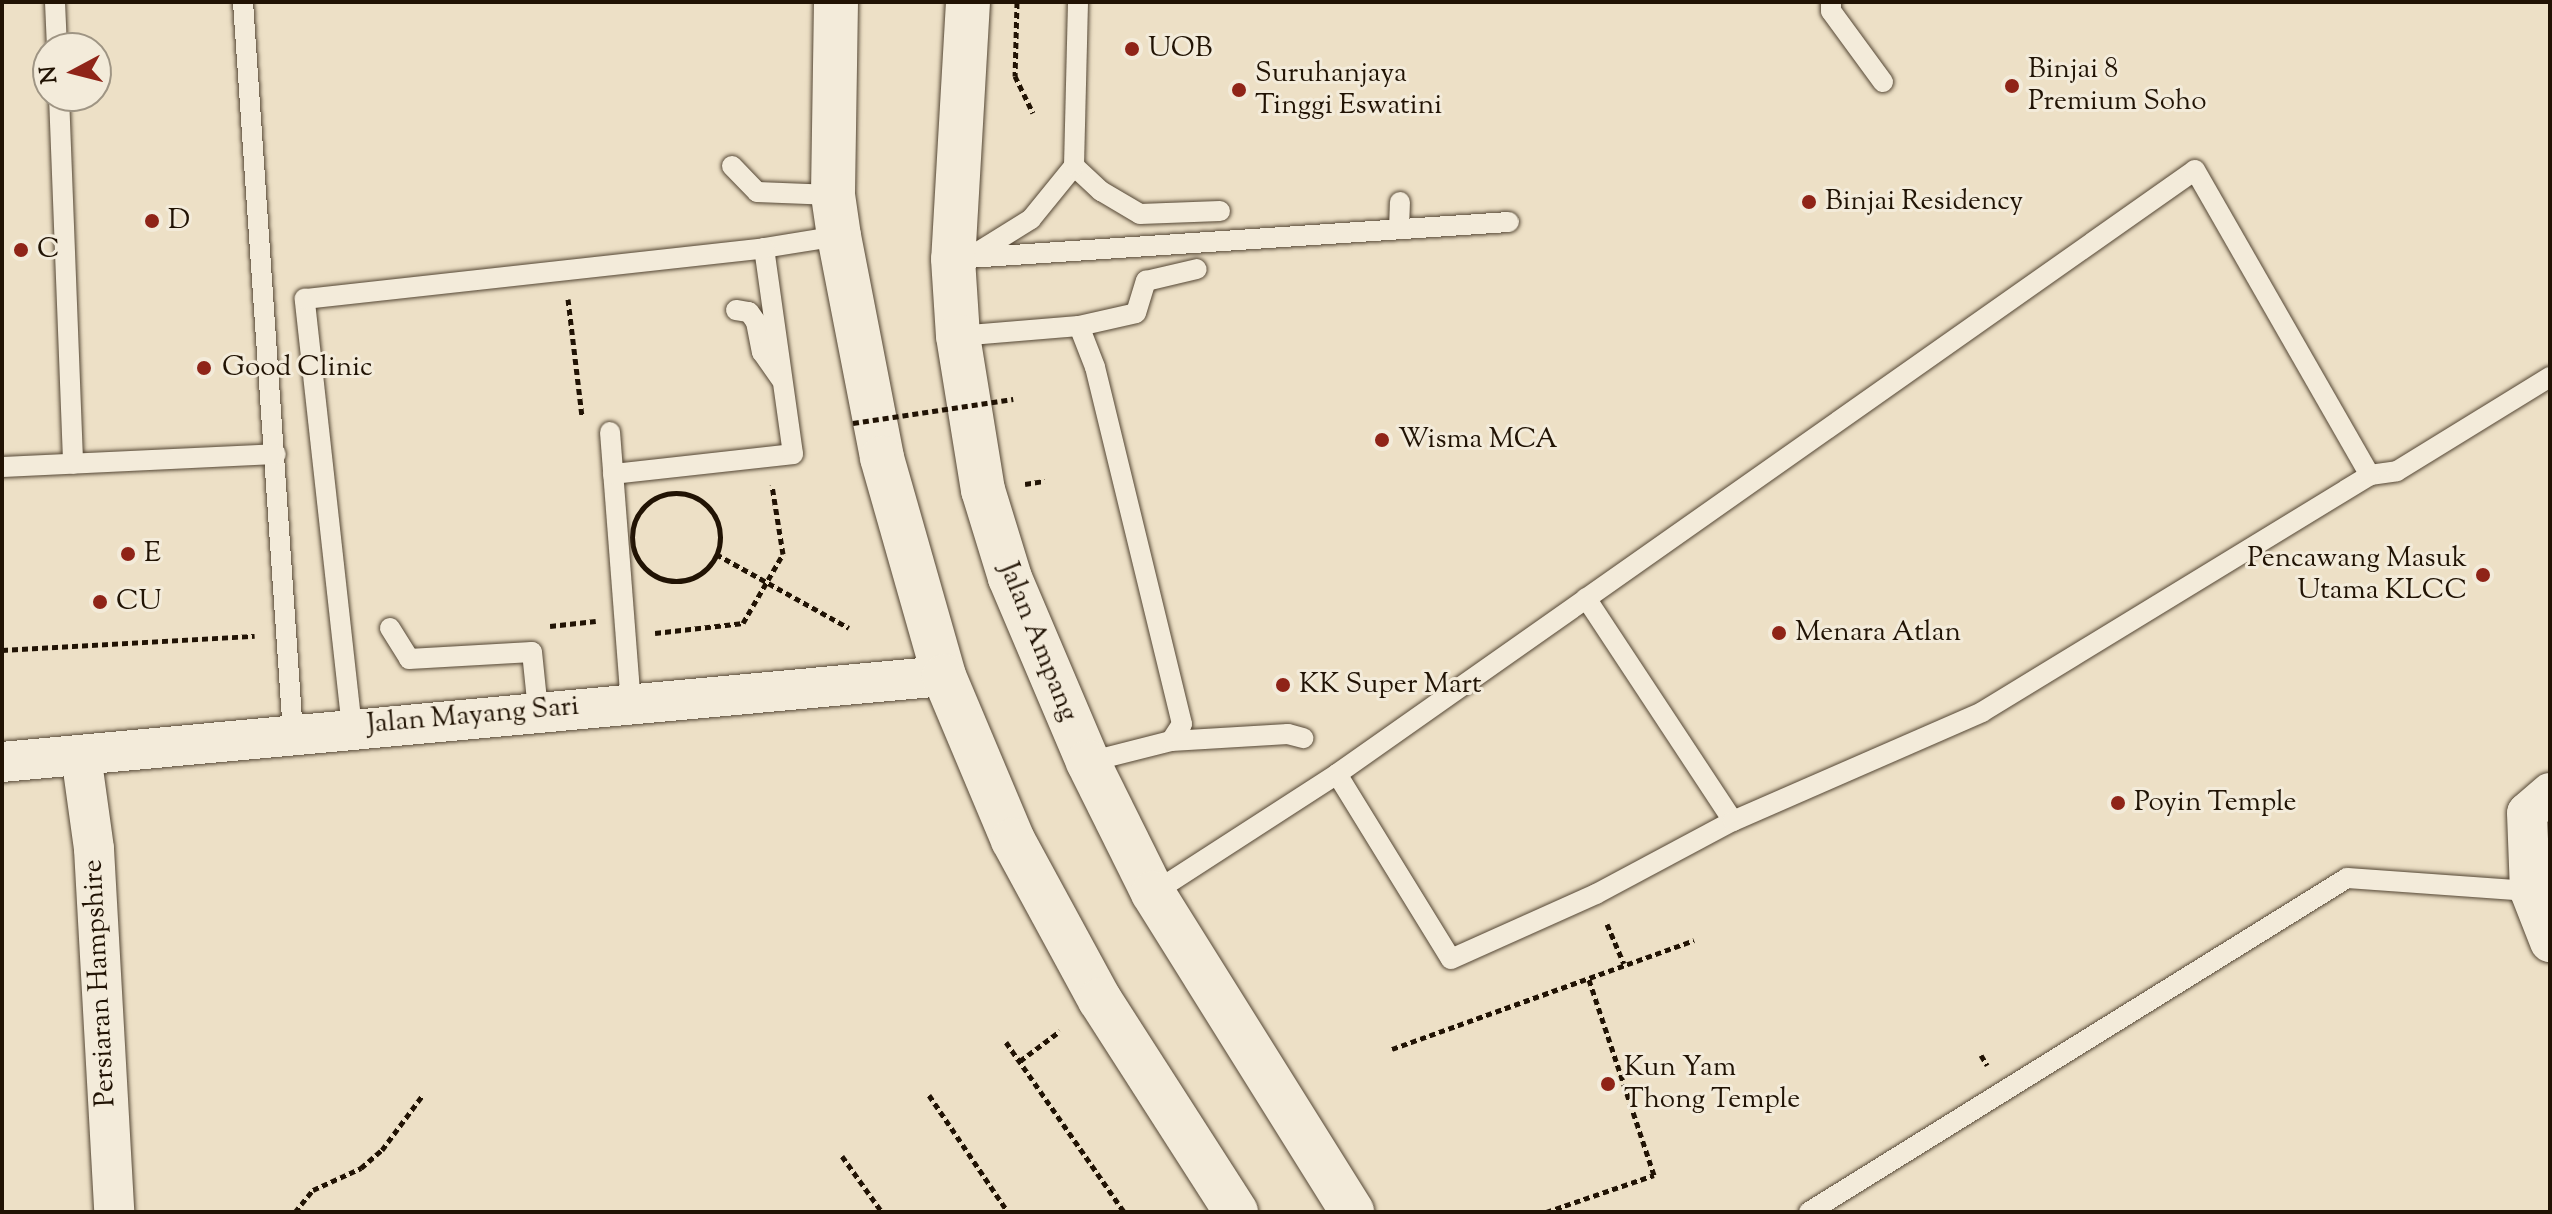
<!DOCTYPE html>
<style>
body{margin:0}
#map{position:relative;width:2552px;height:1214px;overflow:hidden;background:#ede0c6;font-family:"Sorts Mill Goudy",serif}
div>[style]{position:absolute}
.path>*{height:5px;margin-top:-2.5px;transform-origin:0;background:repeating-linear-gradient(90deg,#211304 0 6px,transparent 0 10px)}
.path>.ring{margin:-2.5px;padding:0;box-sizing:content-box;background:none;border:5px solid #211304;border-radius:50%}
.roads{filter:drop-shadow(0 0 2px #544634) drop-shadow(0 0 2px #544634)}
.service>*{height:20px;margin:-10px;padding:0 10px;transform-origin:10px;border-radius:10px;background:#f3ebda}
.minor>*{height:40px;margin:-20px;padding:0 20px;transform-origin:20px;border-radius:20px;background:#f3ebda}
.secondary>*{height:44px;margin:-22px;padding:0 22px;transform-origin:22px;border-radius:22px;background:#f3ebda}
.path-bridge>*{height:5px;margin-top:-2.5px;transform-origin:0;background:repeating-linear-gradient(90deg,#211304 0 6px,transparent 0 10px)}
.dots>*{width:22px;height:22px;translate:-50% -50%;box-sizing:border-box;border:4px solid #f3ebda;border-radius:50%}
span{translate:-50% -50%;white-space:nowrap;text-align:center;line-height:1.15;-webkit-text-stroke:6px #f3ebda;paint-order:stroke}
.poi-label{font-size:28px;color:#211304}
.left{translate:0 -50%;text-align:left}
.right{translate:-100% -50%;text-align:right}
.street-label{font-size:28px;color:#211304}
.frame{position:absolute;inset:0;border:4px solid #211304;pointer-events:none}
.north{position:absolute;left:32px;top:32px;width:80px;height:80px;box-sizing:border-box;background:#f3ebda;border:2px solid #9f9584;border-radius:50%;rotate:263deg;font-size:22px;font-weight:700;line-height:32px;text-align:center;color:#211304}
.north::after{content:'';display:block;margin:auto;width:28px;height:36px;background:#8f2418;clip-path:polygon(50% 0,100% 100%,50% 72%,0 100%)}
</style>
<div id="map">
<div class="path">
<div style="left:1017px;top:2px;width:74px;rotate:91.5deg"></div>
<div style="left:1015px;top:76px;width:41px;rotate:64.1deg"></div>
<div style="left:568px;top:299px;width:118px;rotate:83.2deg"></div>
<div style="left:1025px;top:484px;width:20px;rotate:-9deg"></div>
<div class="ring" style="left:632px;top:493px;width:83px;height:83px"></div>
<div style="left:716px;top:554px;width:152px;rotate:29.1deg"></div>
<div style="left:550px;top:626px;width:46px;rotate:-6.2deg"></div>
<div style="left:655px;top:633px;width:89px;rotate:-6.5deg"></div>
<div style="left:743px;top:623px;width:80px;rotate:-59.9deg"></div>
<div style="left:783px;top:554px;width:70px;rotate:-99.1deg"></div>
<div style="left:2px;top:650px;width:253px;rotate:-3.2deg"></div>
<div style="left:1607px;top:924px;width:43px;rotate:67deg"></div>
<div style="left:1006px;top:1042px;width:207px;rotate:55.2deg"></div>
<div style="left:1392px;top:1049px;width:321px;rotate:-19.8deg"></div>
<div style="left:1981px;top:1055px;width:12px;rotate:59deg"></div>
<div style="left:1020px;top:1061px;width:50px;rotate:-36.9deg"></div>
<div style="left:929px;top:1095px;width:141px;rotate:56deg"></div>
<div style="left:842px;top:1156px;width:69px;rotate:54.5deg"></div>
<div style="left:295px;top:1212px;width:28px;rotate:-51deg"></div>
<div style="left:313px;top:1190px;width:53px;rotate:-24.6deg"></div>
<div style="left:361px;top:1168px;width:28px;rotate:-41deg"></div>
<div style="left:382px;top:1150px;width:67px;rotate:-53.5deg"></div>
<div style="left:1546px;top:1212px;width:114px;rotate:-18.9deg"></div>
<div style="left:1654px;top:1175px;width:209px;rotate:-108.4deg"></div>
</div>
<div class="roads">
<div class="service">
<div style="left:55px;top:2px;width:46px;rotate:87.5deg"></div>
<div style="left:243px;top:2px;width:734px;rotate:86.09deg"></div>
<div style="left:1831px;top:2px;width:9px;rotate:90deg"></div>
<div style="left:1831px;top:11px;width:88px;rotate:53.8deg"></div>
<div style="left:59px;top:96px;width:368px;rotate:87.8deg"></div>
<div style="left:732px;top:166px;width:36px;rotate:46deg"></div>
<div style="left:757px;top:192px;width:76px;rotate:2.3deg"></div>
<div style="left:1074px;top:166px;width:37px;rotate:43deg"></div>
<div style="left:1101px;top:191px;width:45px;rotate:30.5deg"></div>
<div style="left:1140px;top:214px;width:80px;rotate:-2.1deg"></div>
<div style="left:1399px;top:229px;width:27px;rotate:-88deg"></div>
<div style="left:970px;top:257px;width:72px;rotate:-31.9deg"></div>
<div style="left:1031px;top:219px;width:68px;rotate:-50.9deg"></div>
<div style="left:1074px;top:166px;width:164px;rotate:-88.6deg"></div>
<div style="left:953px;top:259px;width:557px;rotate:-3.81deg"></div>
<div style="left:736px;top:310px;width:13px;rotate:9deg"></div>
<div style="left:749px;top:312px;width:12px;rotate:55deg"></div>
<div style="left:756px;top:322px;width:31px;rotate:79deg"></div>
<div style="left:762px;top:352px;width:33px;rotate:55deg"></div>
<div style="left:1079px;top:326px;width:58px;rotate:-12.8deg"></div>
<div style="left:1136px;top:313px;width:34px;rotate:-73deg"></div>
<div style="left:1146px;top:281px;width:52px;rotate:-13.2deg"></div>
<div style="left:958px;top:336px;width:121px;rotate:-4.7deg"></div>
<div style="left:1079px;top:326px;width:44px;rotate:68.7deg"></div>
<div style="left:1095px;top:367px;width:367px;rotate:76.3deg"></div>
<div style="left:1182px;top:724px;width:20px;rotate:123deg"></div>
<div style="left:1171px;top:741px;width:86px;rotate:165.8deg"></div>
<div style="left:610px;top:432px;width:271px;rotate:85.6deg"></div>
<div style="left:2px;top:467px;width:274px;rotate:-2.7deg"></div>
<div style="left:613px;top:474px;width:181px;rotate:-6.3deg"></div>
<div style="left:793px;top:454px;width:208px;rotate:-98deg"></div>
<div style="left:764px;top:248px;width:76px;rotate:-9.1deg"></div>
<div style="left:1586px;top:598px;width:267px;rotate:56.6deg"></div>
<div style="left:390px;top:628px;width:36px;rotate:58deg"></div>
<div style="left:409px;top:659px;width:123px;rotate:-3.3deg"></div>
<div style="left:532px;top:652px;width:58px;rotate:84.1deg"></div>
<div style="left:352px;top:728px;width:432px;rotate:-96.3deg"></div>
<div style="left:305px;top:299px;width:462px;rotate:-6.3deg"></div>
<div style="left:1171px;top:741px;width:117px;rotate:-3.4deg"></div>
<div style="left:1288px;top:734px;width:16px;rotate:15deg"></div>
<div style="left:1337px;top:774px;width:217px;rotate:58.4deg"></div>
<div style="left:1451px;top:959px;width:159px;rotate:-24.1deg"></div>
<div style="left:1596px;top:894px;width:155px;rotate:-28.1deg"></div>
<div style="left:1733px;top:821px;width:272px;rotate:-23.6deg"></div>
<div style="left:1982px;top:712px;width:455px;rotate:-31.4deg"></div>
<div style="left:2370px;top:475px;width:27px;rotate:-8deg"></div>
<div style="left:2397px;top:471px;width:180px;rotate:-31.6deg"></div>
<div style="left:1153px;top:893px;width:219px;rotate:-32.9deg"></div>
<div style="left:1337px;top:774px;width:1049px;rotate:-35.14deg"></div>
<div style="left:2195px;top:170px;width:352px;rotate:60.2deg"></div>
<div style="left:1809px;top:1212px;width:633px;rotate:-31.83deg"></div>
<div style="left:2347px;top:878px;width:183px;rotate:4.1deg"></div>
</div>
<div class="minor">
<div style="left:81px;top:755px;width:95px;rotate:82.1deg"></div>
<div style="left:94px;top:849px;width:364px;rotate:86.8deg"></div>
<div style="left:2px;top:762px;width:946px;rotate:-5.22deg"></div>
<div style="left:2550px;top:793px;width:30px;rotate:139deg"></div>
<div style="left:2527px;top:813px;width:78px;rotate:87.8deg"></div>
<div style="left:2530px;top:891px;width:55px;rotate:68.6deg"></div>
</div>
<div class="secondary">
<div style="left:836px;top:2px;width:193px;rotate:90.9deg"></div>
<div style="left:833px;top:195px;width:41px;rotate:81.7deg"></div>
<div style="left:839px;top:236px;width:226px;rotate:79deg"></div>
<div style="left:882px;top:458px;width:227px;rotate:74.1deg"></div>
<div style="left:944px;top:676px;width:178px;rotate:67.2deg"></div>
<div style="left:1013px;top:840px;width:182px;rotate:61.5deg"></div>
<div style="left:1100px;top:1000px;width:252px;rotate:57.3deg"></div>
<div style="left:968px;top:2px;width:257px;rotate:93.3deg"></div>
<div style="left:953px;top:259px;width:77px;rotate:86.3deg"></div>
<div style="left:958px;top:336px;width:156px;rotate:80.8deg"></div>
<div style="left:983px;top:490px;width:92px;rotate:72.9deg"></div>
<div style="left:1010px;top:578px;width:200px;rotate:67deg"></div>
<div style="left:1088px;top:762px;width:146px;rotate:63.6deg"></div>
<div style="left:1153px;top:893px;width:376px;rotate:58deg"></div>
</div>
</div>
<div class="path-bridge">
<div style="left:853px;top:423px;width:162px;rotate:-8.5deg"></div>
</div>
<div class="dots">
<div style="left:1132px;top:49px;background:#8f2418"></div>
<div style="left:2012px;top:86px;background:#8f2418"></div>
<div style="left:1239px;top:90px;background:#8f2418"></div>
<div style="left:1809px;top:202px;background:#8f2418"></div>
<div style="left:152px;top:221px;background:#8f2418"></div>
<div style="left:21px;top:250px;background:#8f2418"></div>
<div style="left:204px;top:368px;background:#8f2418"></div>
<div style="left:1382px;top:440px;background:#8f2418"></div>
<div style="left:128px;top:554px;background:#8f2418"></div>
<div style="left:2483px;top:575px;background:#8f2418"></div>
<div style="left:100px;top:602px;background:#8f2418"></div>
<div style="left:1779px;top:633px;background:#8f2418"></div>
<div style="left:1283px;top:685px;background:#8f2418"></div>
<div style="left:2118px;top:803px;background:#8f2418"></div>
<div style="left:1608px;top:1084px;background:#8f2418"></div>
</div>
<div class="poi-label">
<span class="left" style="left:1148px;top:49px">UOB</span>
<span class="left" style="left:2028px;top:86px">Binjai 8<br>Premium Soho</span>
<span class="left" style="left:1255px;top:90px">Suruhanjaya<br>Tinggi Eswatini</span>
<span class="left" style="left:1825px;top:202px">Binjai Residency</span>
<span class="left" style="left:168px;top:221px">D</span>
<span class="left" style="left:37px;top:250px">C</span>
<span class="left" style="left:222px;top:368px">Good Clinic</span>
<span class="left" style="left:1398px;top:440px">Wisma MCA</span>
<span class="left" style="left:144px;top:554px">E</span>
<span class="right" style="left:2467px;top:575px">Pencawang Masuk<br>Utama KLCC</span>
<span class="left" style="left:116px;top:602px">CU</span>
<span class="left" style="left:1795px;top:633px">Menara Atlan</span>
<span class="left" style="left:1299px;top:685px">KK Super Mart</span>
<span class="left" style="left:2134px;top:803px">Poyin Temple</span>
<span class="left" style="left:1624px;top:1084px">Kun Yam<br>Thong Temple</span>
</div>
<div class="street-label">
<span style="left:1038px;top:642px;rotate:68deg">Jalan Ampang</span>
<span style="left:473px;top:716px;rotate:-5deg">Jalan Mayang Sari</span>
<span style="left:100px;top:983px;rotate:-93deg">Persiaran Hampshire</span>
</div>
<div class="frame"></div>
<div class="north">N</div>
</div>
